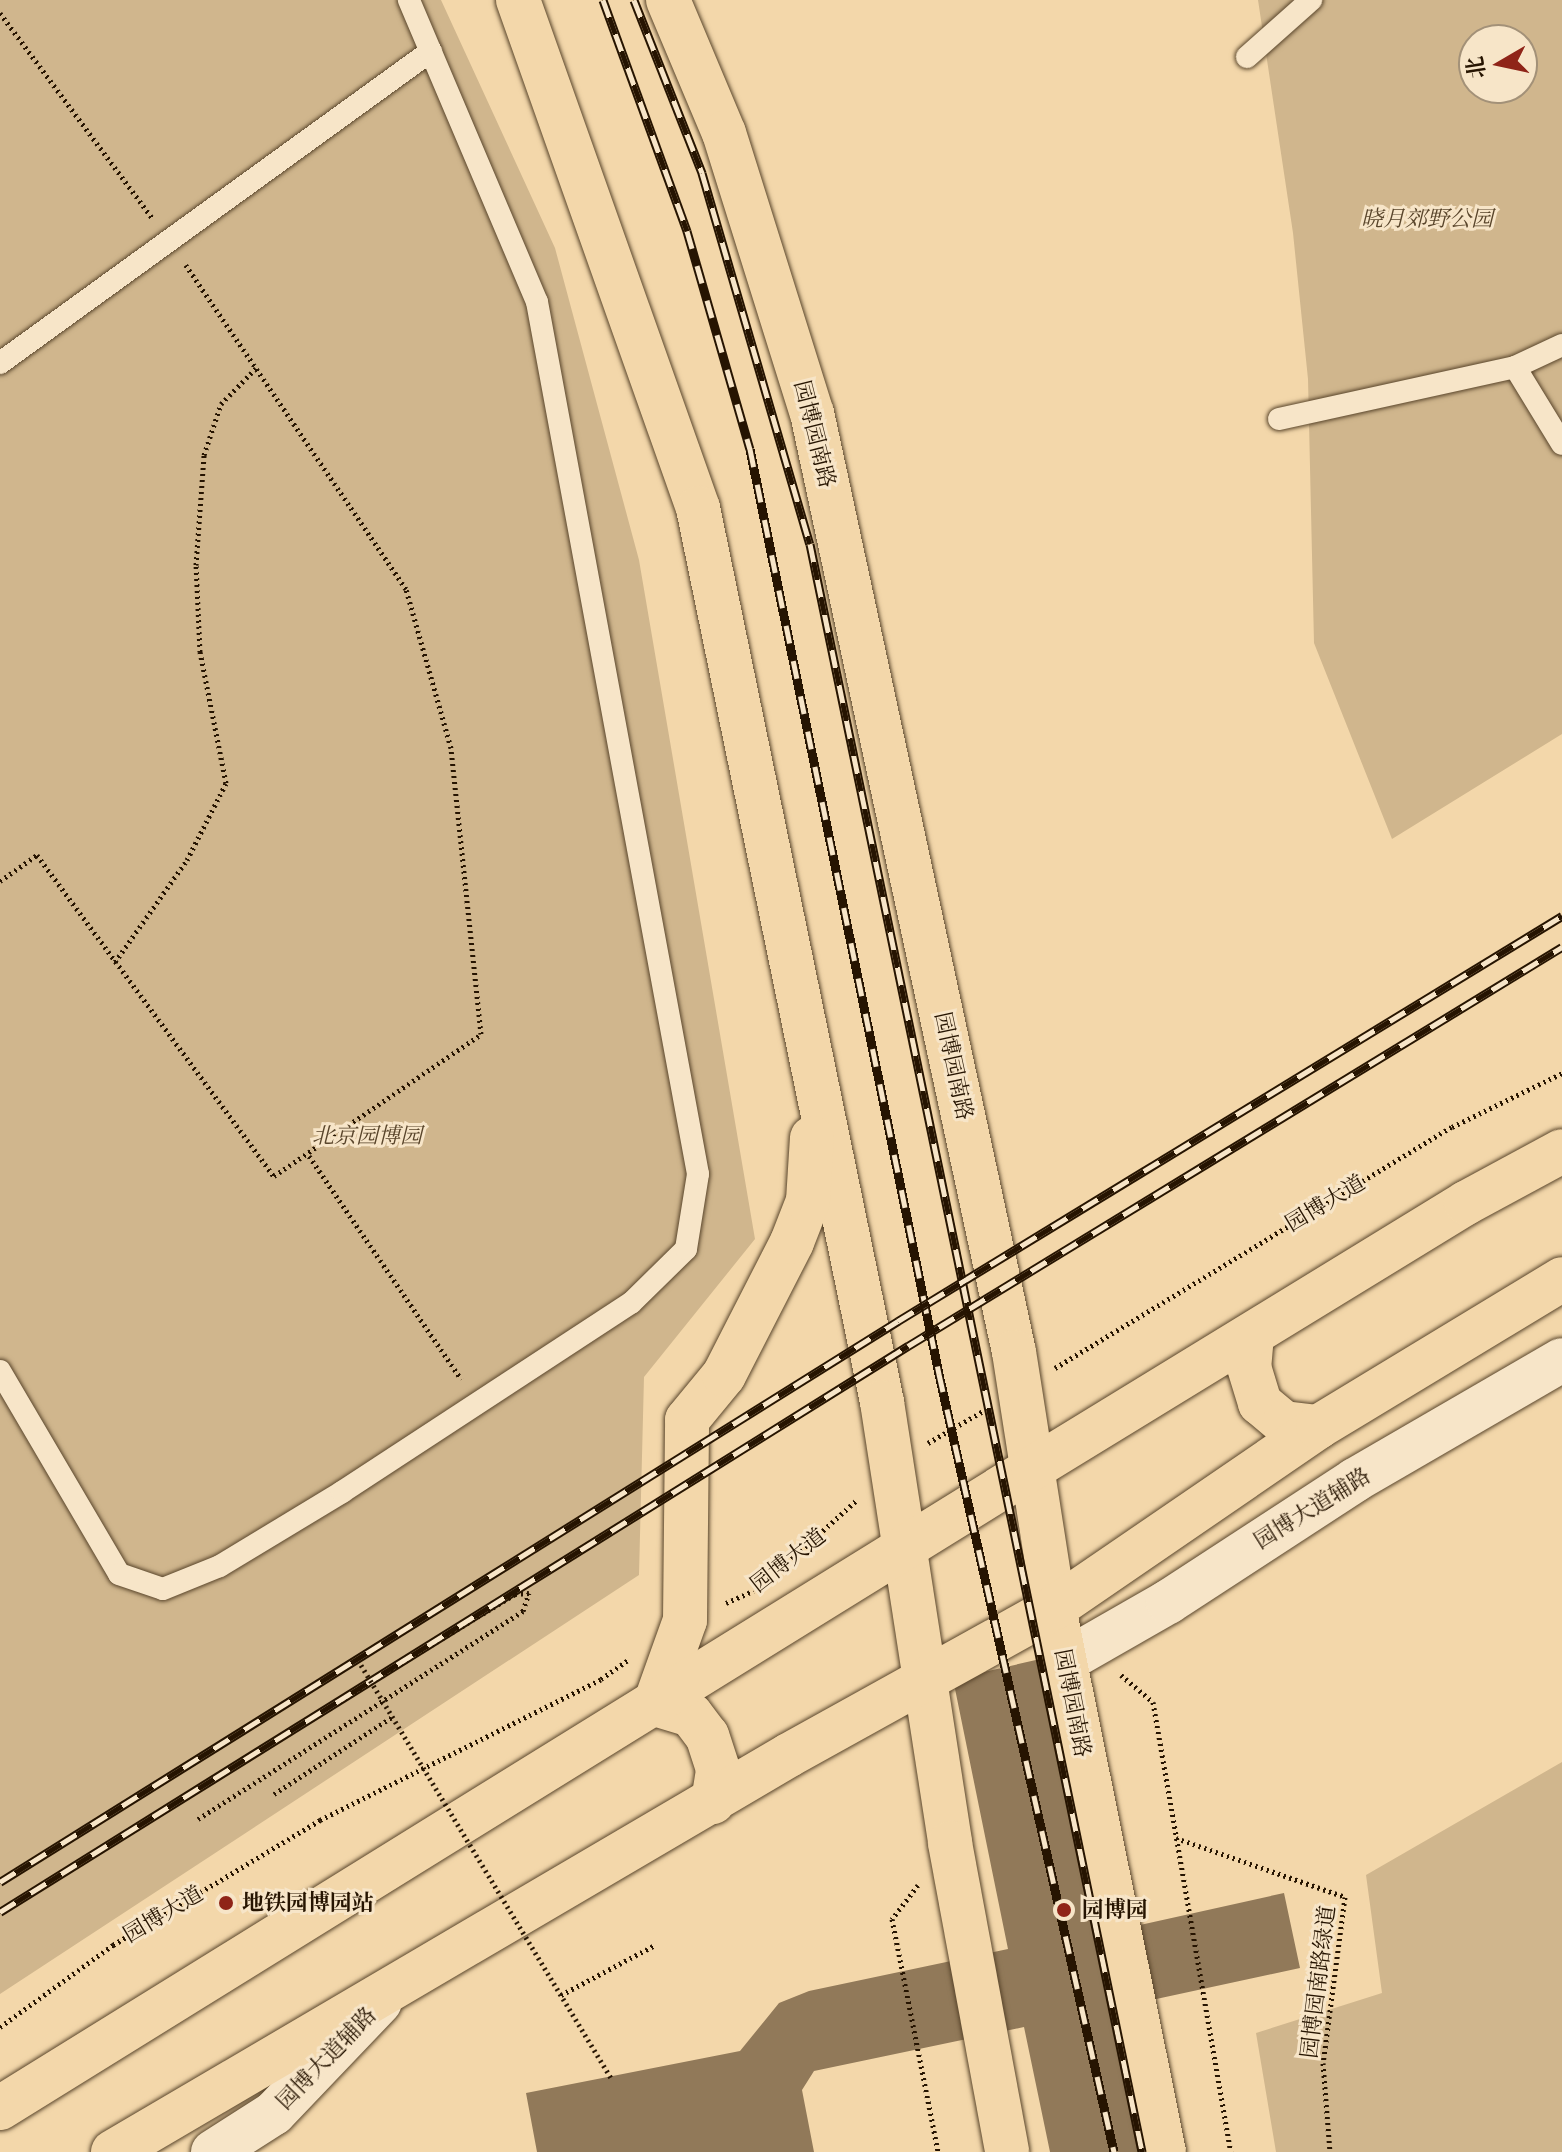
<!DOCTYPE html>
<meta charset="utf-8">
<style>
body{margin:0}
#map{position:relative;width:1562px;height:2152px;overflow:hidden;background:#f3d7aa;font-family:"Libre Caslon Text","Noto Serif SC",serif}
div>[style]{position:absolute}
.green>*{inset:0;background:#d0b68d}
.building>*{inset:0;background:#917959}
.path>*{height:5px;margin-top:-2.5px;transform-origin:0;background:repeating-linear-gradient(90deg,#261401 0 2px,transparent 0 6px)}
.roads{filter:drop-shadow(0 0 2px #59452b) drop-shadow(0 0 2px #59452b)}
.lane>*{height:22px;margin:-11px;padding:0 11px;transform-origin:11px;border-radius:11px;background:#f7e5c8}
.secondary>*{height:44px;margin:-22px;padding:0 22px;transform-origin:22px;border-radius:22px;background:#f7e5c8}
.primary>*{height:44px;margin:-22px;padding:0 22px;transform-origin:22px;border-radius:22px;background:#f3d7aa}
.rail>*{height:9px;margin-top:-4.5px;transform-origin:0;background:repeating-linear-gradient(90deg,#f7e5c8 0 18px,#261401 0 36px);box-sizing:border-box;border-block:2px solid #261401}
.path-bridge>*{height:5px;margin-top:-2.5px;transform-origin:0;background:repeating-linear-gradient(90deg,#261401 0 2px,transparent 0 6px)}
.dots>*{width:22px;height:22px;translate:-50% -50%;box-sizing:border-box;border:4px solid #f7e5c8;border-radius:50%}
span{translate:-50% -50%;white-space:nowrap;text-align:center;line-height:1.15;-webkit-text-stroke:6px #f7e5c8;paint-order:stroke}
.park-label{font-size:22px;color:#59452b;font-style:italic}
.street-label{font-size:22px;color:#261401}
.poi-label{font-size:22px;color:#261401;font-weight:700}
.left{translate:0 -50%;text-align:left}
.north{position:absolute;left:1458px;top:24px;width:80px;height:80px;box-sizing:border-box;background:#f7e5c8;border:2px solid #a39178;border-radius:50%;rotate:261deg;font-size:22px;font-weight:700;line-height:32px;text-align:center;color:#261401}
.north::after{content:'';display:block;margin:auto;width:28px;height:36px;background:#8f2418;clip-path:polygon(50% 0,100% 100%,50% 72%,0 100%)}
</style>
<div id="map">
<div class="green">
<div style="clip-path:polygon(0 0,441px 0,555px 248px,639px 560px,755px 1239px,644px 1377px,639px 1575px,0 1994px)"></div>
<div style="clip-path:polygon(evenodd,1258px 0,1562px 0,1562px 734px,1392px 839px,1314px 643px,1308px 379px,1293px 233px,1258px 0,1474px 40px,1522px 40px,1522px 88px,1474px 88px,1474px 40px)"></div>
<div style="clip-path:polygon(1562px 1762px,1562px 2152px,1276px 2152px,1256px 2033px,1382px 1993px,1366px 1875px)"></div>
</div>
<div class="building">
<div style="clip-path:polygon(1071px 1652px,1131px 1927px,1284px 1893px,1300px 1968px,1147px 2001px,1180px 2152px,1050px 2152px,1024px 2027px,814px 2071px,802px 2090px,814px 2152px,537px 2152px,526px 2093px,740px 2051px,779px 2003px,809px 1991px,1008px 1949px,953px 1679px)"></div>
</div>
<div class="path">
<div style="left:0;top:13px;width:255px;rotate:53.4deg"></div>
<div style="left:0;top:881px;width:45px;rotate:-35.1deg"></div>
<div style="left:37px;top:855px;width:399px;rotate:53.6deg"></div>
<div style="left:274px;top:1176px;width:251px;rotate:-34.4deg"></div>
<div style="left:481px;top:1034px;width:288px;rotate:-96deg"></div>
<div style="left:451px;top:748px;width:165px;rotate:-105.8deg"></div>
<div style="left:406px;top:589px;width:392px;rotate:-124.2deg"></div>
<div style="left:115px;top:962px;width:125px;rotate:-54.8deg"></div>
<div style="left:187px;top:860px;width:86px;rotate:-63.1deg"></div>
<div style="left:226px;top:783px;width:134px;rotate:-101.2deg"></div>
<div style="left:200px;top:652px;width:87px;rotate:-92.6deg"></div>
<div style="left:196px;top:565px;width:110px;rotate:-85.8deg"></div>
<div style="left:204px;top:455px;width:54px;rotate:-71.6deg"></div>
<div style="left:221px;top:404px;width:50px;rotate:-45.8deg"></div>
<div style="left:309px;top:1156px;width:270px;rotate:55.7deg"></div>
<div style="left:1055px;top:1368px;width:464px;rotate:-31.3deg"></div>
<div style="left:1452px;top:1127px;width:123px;rotate:-26.1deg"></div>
<div style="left:928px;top:1443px;width:66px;rotate:-30.1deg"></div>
<div style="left:765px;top:1583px;width:125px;rotate:-42.1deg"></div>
<div style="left:726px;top:1603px;width:30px;rotate:-24deg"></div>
<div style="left:1121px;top:1675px;width:42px;rotate:40.2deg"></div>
<div style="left:1153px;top:1702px;width:457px;rotate:80.2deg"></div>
<div style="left:274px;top:1794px;width:141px;rotate:-33.1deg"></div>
<div style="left:198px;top:1819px;width:386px;rotate:-32.6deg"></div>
<div style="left:523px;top:1611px;width:19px;rotate:-72deg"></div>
<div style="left:529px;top:1593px;width:14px;rotate:176deg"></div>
<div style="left:515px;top:1594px;width:206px;rotate:148.7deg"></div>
<div style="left:1176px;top:1838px;width:179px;rotate:19.2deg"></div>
<div style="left:1345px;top:1897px;width:167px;rotate:97.5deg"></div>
<div style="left:1323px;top:2063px;width:89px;rotate:85.5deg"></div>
<div style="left:918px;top:1885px;width:43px;rotate:127.4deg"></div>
<div style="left:892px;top:1919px;width:237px;rotate:78.8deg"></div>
<div style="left:561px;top:1995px;width:106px;rotate:-28deg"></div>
<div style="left:0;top:2027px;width:140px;rotate:-36deg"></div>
<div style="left:113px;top:1945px;width:242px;rotate:-31.1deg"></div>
<div style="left:320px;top:1820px;width:314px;rotate:-26.6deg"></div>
<div style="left:601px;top:1679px;width:33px;rotate:-35deg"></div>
</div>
<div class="roads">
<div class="lane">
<div style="left:1247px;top:57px;width:86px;rotate:-41.7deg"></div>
<div style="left:0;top:363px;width:532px;rotate:-35.9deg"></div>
<div style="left:1515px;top:367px;width:90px;rotate:58.6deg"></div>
<div style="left:1279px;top:419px;width:242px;rotate:-12.4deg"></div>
<div style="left:1515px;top:367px;width:52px;rotate:-25.1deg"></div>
<div style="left:0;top:1371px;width:235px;rotate:59.6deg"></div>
<div style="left:119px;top:1574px;width:46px;rotate:18.8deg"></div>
<div style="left:163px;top:1589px;width:61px;rotate:-22deg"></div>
<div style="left:220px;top:1566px;width:143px;rotate:-31.2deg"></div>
<div style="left:342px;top:1492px;width:345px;rotate:-33.2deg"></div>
<div style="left:631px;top:1303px;width:77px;rotate:-44.5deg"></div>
<div style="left:686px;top:1249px;width:76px;rotate:-80.9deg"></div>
<div style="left:698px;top:1174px;width:887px;rotate:-100.46deg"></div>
<div style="left:537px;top:302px;width:328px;rotate:-113deg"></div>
</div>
<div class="secondary">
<div style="left:1065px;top:1661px;width:119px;rotate:-29.8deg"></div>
<div style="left:1168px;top:1602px;width:223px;rotate:-33.1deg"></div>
<div style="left:1355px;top:1480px;width:239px;rotate:-30.1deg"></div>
<div style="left:213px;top:2152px;width:72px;rotate:-32.6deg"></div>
<div style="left:274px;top:2113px;width:153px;rotate:-46.3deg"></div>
</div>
<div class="primary">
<div style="left:518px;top:0;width:539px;rotate:70.49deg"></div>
<div style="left:698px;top:508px;width:913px;rotate:78.37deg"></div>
<div style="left:882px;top:1402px;width:446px;rotate:81.2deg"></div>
<div style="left:950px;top:1843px;width:314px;rotate:79.5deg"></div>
<div style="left:668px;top:0;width:144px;rotate:67.2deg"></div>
<div style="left:724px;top:133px;width:294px;rotate:72.6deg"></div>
<div style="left:812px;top:413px;width:960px;rotate:77.86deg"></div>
<div style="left:1014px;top:1352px;width:259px;rotate:81.1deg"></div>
<div style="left:1054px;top:1608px;width:555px;rotate:78.57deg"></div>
<div style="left:1252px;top:1335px;width:32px;rotate:95deg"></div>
<div style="left:1249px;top:1367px;width:38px;rotate:73deg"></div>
<div style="left:1260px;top:1403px;width:31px;rotate:40deg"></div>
<div style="left:1284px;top:1423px;width:34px;rotate:7deg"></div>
<div style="left:713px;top:1802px;width:33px;rotate:-81deg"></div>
<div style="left:718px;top:1769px;width:35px;rotate:-108deg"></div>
<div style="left:707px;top:1736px;width:26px;rotate:-127deg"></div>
<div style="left:691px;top:1715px;width:38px;rotate:-163deg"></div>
<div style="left:655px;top:1704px;width:89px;rotate:-70.3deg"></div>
<div style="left:685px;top:1620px;width:200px;rotate:-89.4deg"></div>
<div style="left:687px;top:1420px;width:58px;rotate:-50.6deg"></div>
<div style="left:724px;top:1375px;width:149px;rotate:-62.9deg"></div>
<div style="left:792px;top:1242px;width:44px;rotate:-68.7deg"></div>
<div style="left:808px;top:1201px;width:63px;rotate:-86.4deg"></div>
<div style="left:0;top:2108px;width:1215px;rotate:-31.78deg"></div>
<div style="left:1033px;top:1468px;width:508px;rotate:-31.47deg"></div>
<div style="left:1466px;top:1203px;width:109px;rotate:-28.4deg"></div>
<div style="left:113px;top:2152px;width:784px;rotate:-30.42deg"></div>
<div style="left:789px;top:1755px;width:303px;rotate:-29deg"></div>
<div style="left:1054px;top:1608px;width:320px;rotate:-34.4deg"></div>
<div style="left:1318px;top:1427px;width:285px;rotate:-31.2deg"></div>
</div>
</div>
<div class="rail">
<div style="left:603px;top:0;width:246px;rotate:70deg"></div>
<div style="left:687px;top:231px;width:227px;rotate:73.9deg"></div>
<div style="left:750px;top:449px;width:944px;rotate:78.45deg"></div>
<div style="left:939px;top:1374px;width:797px;rotate:77.32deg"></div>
<div style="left:634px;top:0;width:186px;rotate:68.5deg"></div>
<div style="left:702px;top:173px;width:386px;rotate:73.8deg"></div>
<div style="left:810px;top:544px;width:1642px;rotate:78.33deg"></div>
<div style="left:0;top:1882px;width:1059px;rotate:-31.99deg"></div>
<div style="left:898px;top:1321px;width:778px;rotate:-31.38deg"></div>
<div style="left:0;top:1912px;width:1070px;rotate:-31.94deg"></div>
<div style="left:908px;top:1346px;width:766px;rotate:-31.39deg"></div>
</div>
<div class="path-bridge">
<div style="left:361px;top:1665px;width:484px;rotate:58.8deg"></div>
</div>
<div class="dots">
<div style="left:226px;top:1903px;background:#8f2418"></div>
<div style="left:1064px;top:1910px;background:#8f2418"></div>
</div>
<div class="park-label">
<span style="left:1427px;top:219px">晓月郊野公园</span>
<span style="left:367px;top:1136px">北京园博园</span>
</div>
<div class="street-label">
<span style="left:815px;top:434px;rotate:76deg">园博园南路</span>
<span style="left:954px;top:1066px;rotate:78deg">园博园南路</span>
<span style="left:1325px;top:1203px;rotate:-31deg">园博大道</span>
<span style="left:1312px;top:1508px;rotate:-32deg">园博大道辅路</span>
<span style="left:788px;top:1560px;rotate:-38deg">园博大道</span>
<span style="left:1073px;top:1703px;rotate:79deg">园博园南路</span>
<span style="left:163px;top:1914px;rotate:-31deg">园博大道</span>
<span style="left:1318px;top:1982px;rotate:-83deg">园博园南路绿道</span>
<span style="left:326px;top:2058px;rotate:-46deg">园博大道辅路</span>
</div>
<div class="poi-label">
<span class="left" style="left:242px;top:1903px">地铁园博园站</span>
<span class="left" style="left:1082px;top:1910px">园博园</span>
</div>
<div class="north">北</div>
</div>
